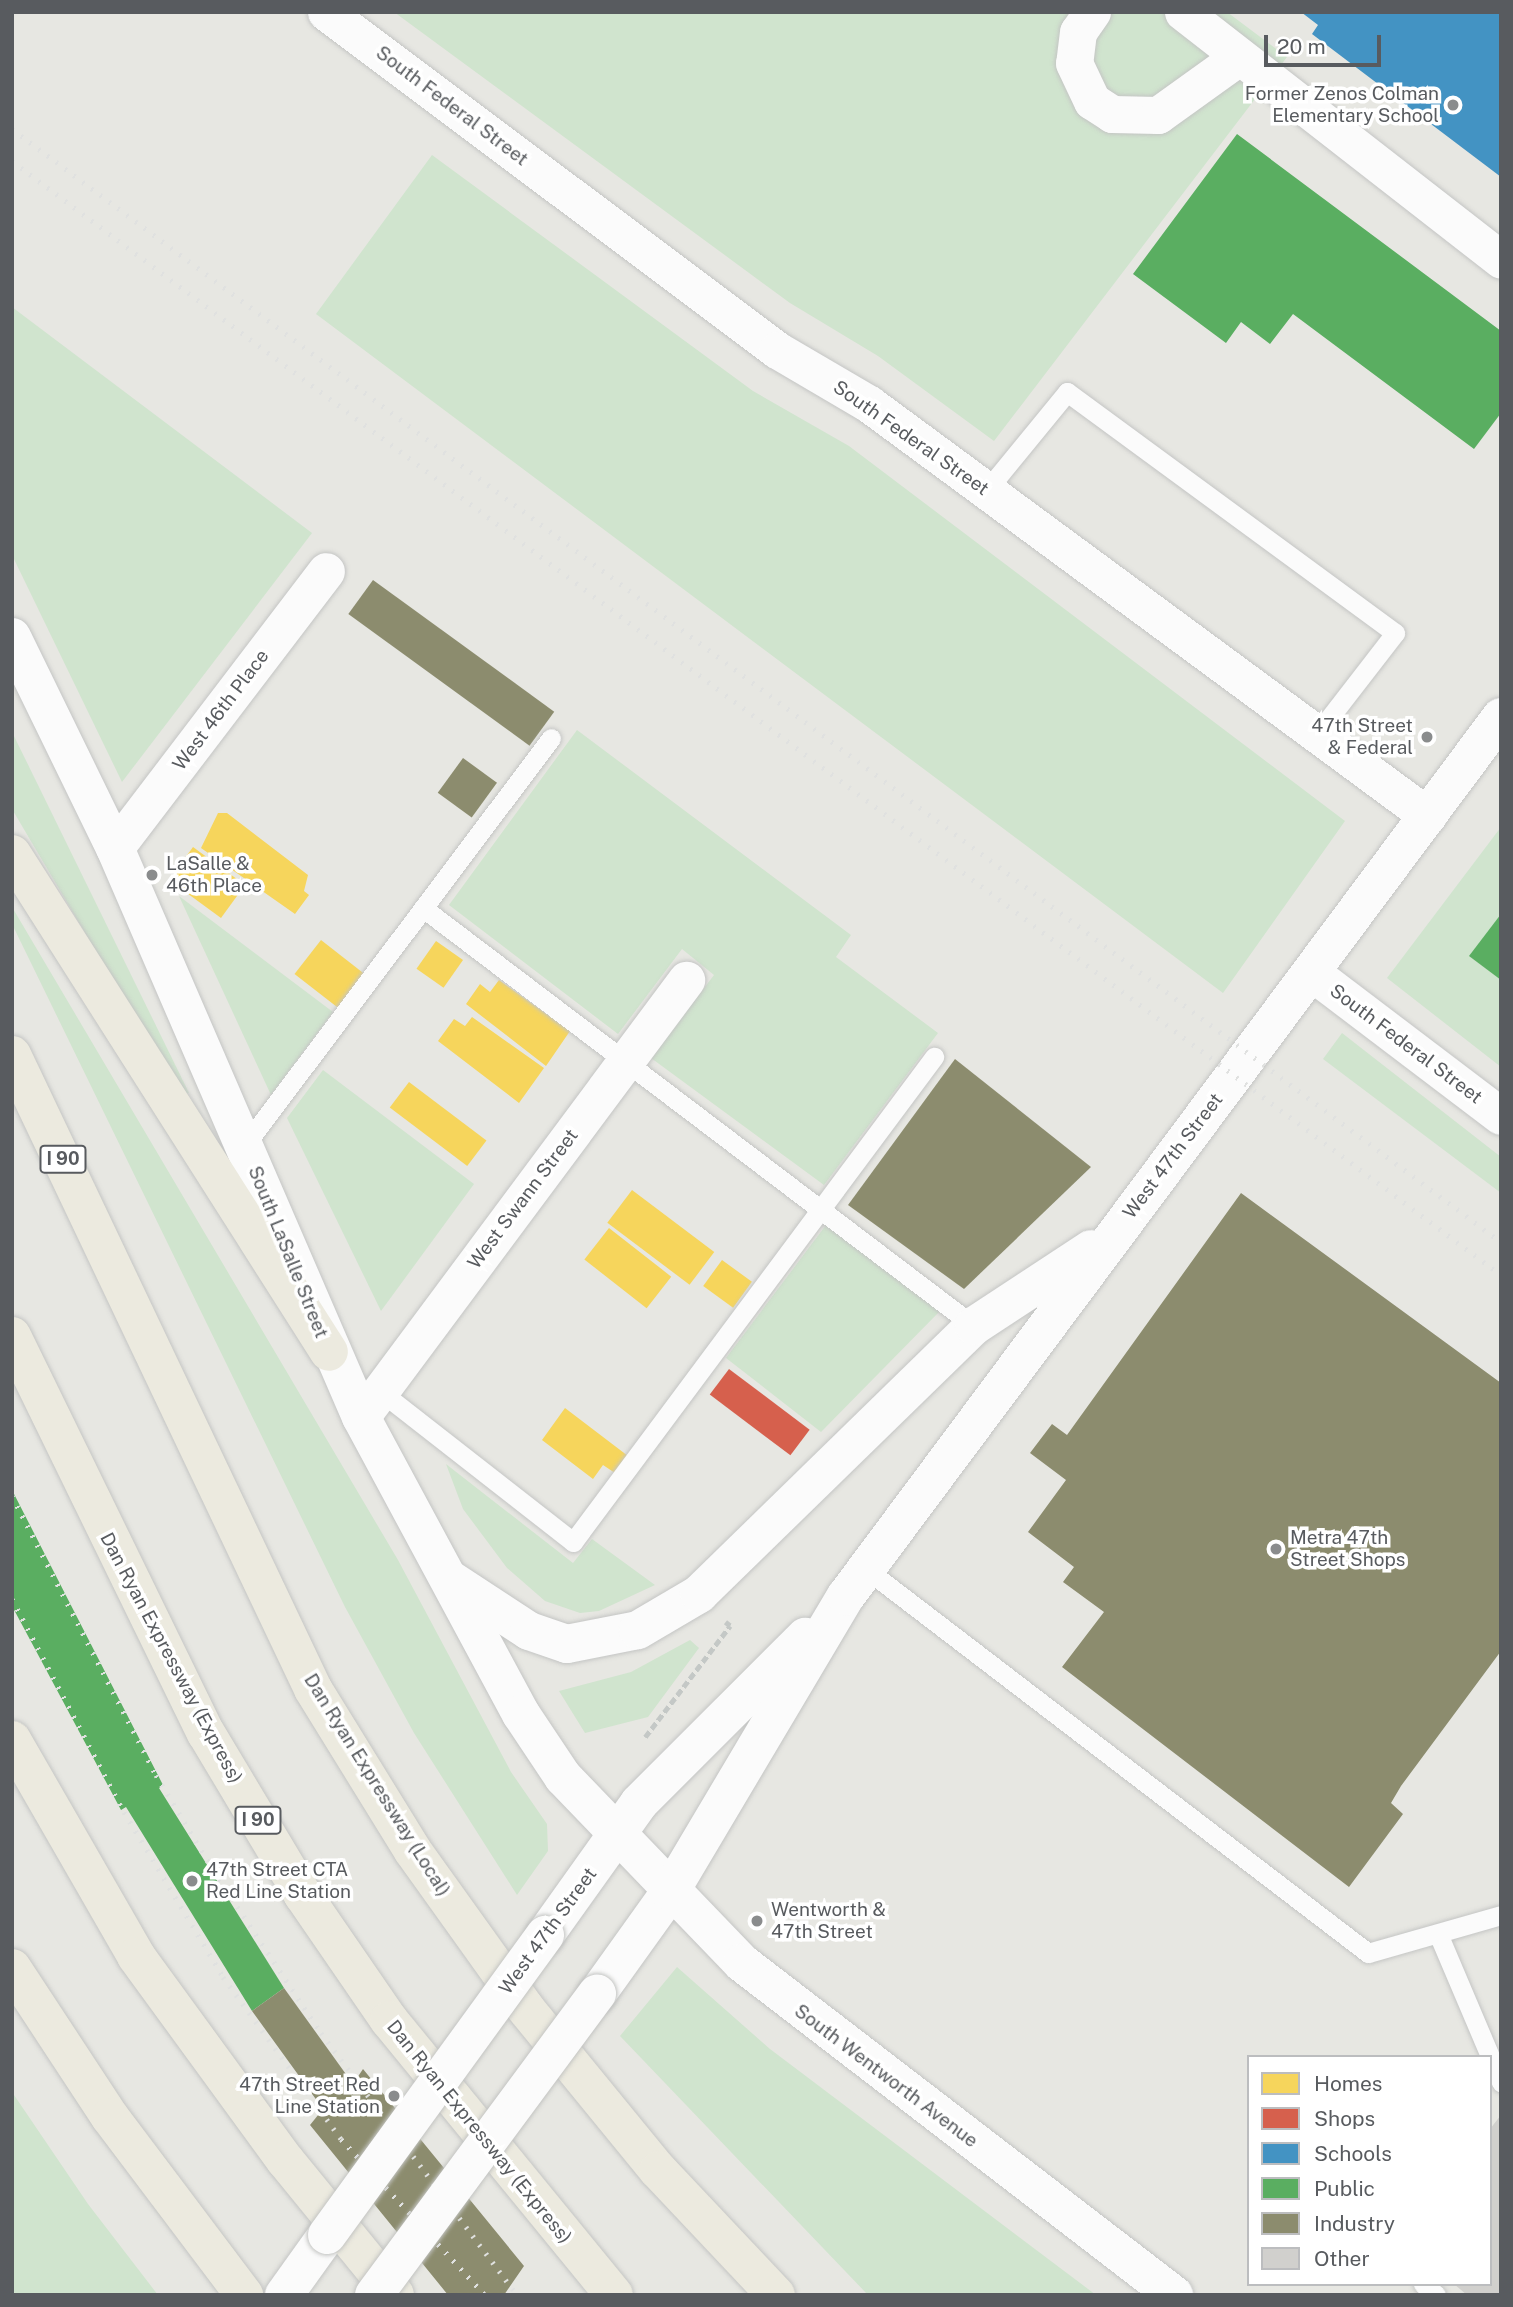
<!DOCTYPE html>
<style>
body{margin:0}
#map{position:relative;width:1513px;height:2307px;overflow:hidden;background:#e7e7e2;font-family:"Public Sans",sans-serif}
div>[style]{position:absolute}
.green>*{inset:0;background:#d0e4ce}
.homes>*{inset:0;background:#f6d55c;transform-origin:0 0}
.shops>*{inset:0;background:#d6604d;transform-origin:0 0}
.schools>*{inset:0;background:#4393c3}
.public>*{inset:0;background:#5aae61}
.industry>*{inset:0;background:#8c8c6e;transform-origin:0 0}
.building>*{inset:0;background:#d1d0cd}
.path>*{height:4.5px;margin-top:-2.25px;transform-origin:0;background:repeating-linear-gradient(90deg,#c4c8c6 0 7px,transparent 0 10.5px)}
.roads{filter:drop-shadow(0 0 2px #c4c5c4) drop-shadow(0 0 2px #c4c5c4)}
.lane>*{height:19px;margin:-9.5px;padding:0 9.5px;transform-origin:9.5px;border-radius:9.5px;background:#fbfbfb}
.street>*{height:37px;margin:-18.5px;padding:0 18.5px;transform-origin:18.5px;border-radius:18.5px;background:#fbfbfb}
.secondary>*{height:38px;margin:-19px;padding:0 19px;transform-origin:19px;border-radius:19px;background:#fbfbfb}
.highway>*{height:38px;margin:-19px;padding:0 19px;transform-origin:19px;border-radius:19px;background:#eceadf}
.rail>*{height:5px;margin-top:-2.5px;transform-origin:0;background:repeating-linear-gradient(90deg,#e0e1e0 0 2px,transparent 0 11px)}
.bridges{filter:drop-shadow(0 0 2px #c3c4c2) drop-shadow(0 0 2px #c3c4c2)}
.secondary-bridge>*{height:38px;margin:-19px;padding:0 19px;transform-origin:19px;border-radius:19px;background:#fbfbfb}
.dots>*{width:19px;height:19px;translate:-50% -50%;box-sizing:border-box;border:4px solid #fff;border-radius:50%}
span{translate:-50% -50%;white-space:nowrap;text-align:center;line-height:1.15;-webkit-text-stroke:7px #fff;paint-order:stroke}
.shield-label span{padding:2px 5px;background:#fff;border:2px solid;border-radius:5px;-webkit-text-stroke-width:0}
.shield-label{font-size:18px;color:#585b5f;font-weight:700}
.poi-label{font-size:19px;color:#585b5f}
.right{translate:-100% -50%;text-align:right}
.left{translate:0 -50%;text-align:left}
.street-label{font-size:19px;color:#585b5f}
.frame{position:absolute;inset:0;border:14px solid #585b5f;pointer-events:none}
.legend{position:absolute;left:1247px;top:2055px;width:245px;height:231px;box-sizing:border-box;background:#fff;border:2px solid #bcbdbf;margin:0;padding:9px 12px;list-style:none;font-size:21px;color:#585b5f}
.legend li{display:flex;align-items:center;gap:14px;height:35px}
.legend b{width:35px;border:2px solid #bcbdbf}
.scale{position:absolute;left:1264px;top:35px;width:117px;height:32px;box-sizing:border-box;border:4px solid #585b5f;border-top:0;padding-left:9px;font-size:21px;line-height:24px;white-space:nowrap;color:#585b5f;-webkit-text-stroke:5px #fff;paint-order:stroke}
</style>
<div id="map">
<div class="green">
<div style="clip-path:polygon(394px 12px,1227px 12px,1287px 57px,994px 441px,878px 356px,790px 303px)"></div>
<div style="clip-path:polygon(432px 155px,753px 391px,849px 446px,1345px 821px,1223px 993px,316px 314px)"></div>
<div style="clip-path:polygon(12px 307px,312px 533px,122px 782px,12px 555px)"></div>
<div style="clip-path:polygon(577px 730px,851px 935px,836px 957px,938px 1033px,824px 1185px,651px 1058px,714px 975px,682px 949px,618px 1034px,449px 905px)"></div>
<div style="clip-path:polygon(12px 732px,189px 1093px,180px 1094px,12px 809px)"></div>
<div style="clip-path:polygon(1501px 827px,1501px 1067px,1387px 978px)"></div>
<div style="clip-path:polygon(179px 896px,333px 1012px,271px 1095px)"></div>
<div style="clip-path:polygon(12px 907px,398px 1560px,511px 1772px,547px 1824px,548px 1851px,517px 1895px,414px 1733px,345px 1607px,12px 924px)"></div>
<div style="clip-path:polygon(1342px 1033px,1501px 1157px,1501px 1193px,1323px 1059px)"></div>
<div style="clip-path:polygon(323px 1070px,474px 1184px,381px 1311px,287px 1118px)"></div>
<div style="clip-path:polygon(826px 1225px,941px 1310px,821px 1432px,726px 1358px)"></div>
<div style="clip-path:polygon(446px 1464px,573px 1563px,592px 1539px,655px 1585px,599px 1611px,580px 1613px,545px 1601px,507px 1568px,463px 1509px)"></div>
<div style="clip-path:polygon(690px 1640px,699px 1648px,648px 1717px,585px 1733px,559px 1691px,631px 1672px)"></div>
<div style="clip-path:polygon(677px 1967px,770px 2049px,1096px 2295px,868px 2295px,620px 2036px)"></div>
<div style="clip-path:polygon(12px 2092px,88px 2204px,158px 2295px,12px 2295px)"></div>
</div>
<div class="homes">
<div style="clip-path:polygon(218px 813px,227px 813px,308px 875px,304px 891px,309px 895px,295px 914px,201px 848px)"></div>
<div style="clip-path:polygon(193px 847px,245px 885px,221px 918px,180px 888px,174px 873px)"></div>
<div style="left:321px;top:940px;width:56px;height:43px;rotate:38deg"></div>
<div style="left:436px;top:941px;width:33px;height:34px;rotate:35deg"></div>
<div style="clip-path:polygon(499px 980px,570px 1031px,546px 1066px,466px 1004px,480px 984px,490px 992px)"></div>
<div style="clip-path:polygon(472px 1017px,544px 1068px,519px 1103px,438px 1041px,454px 1019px,465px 1026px)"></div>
<div style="left:409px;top:1082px;width:97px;height:32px;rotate:37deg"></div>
<div style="left:632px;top:1190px;width:103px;height:41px;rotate:37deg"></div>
<div style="left:609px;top:1228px;width:79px;height:40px;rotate:38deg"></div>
<div style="left:722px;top:1260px;width:37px;height:32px;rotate:36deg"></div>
<div style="clip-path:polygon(565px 1408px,628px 1456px,615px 1473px,603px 1465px,593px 1479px,542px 1440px)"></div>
</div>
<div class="shops">
<div style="left:729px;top:1369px;width:101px;height:32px;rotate:37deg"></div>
</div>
<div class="schools">
<div style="clip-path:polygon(1301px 12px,1501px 12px,1501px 177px,1312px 34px,1318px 25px)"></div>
</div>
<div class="public">
<div style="clip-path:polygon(1237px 134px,1501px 331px,1501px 413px,1474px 449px,1293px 314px,1270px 344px,1241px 322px,1226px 343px,1133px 274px)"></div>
<div style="clip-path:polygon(1501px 914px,1501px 980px,1469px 956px)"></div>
<div style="clip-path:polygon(12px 1490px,163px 1785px,159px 1788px,284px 1988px,252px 2011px,126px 1807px,121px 1810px,12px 1606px)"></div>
</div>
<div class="industry">
<div style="left:373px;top:580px;width:224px;height:42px;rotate:36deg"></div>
<div style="left:463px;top:758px;width:42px;height:43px;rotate:36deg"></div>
<div style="clip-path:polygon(955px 1059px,1091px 1167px,964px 1289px,848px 1205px)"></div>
<div style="clip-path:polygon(1241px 1193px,1501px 1383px,1501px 1651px,1401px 1786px,1391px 1803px,1403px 1814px,1349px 1887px,1062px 1667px,1104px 1612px,1063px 1582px,1074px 1567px,1028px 1532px,1066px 1480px,1030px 1453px,1052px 1424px,1067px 1435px)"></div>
<div style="clip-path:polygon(284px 1988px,353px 2084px,363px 2069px,524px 2266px,504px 2295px,448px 2295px,310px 2125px,323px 2109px,252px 2011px)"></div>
</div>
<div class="building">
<div style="clip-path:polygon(1501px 2115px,1501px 2295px,1467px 2295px,1454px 2284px,1490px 2284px,1490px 2129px)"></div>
</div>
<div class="path">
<div style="left:645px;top:1737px;width:140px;rotate:-52.6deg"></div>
<div style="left:730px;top:1626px;width:6px;rotate:-141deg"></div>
</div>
<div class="roads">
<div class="lane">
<div style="left:986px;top:491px;width:128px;rotate:-50.7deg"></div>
<div style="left:1067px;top:392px;width:407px;rotate:36.3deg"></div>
<div style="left:1395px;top:633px;width:128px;rotate:127.7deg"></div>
<div style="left:423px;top:908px;width:692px;rotate:37.18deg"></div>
<div style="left:245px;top:1145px;width:509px;rotate:-53.06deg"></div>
<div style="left:380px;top:1391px;width:245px;rotate:38deg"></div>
<div style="left:573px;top:1542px;width:605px;rotate:-53.34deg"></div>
<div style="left:866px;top:1569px;width:632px;rotate:37.41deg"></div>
<div style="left:1368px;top:1953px;width:138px;rotate:-15.9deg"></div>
<div style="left:1439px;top:1936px;width:159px;rotate:67deg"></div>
<div style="left:1423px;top:2284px;width:17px;rotate:40deg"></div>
</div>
<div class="street">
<div style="left:326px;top:12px;width:564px;rotate:36.85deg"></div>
<div style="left:777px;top:350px;width:107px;rotate:30.4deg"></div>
<div style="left:869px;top:404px;width:694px;rotate:36.39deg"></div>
<div style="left:1092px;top:12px;width:24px;rotate:125deg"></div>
<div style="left:1078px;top:32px;width:31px;rotate:97deg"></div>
<div style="left:1074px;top:63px;width:42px;rotate:64.7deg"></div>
<div style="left:1092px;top:101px;width:24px;rotate:33deg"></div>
<div style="left:1112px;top:114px;width:46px;rotate:1.2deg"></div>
<div style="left:1158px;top:115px;width:96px;rotate:-35.7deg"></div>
<div style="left:1183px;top:12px;width:403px;rotate:37.9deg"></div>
<div style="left:115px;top:848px;width:348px;rotate:-52.7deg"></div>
<div style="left:1311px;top:972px;width:238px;rotate:37.2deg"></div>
<div style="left:361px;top:1417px;width:545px;rotate:-53.36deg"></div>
</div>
<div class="secondary">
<div style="left:12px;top:637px;width:235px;rotate:64deg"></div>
<div style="left:115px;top:848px;width:620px;rotate:66.62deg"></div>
<div style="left:361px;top:1417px;width:337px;rotate:61.7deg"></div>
<div style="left:521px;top:1714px;width:76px;rotate:56.3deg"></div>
<div style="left:563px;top:1777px;width:258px;rotate:46.1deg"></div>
<div style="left:742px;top:1963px;width:545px;rotate:37.54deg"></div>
<div style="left:451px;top:1580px;width:93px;rotate:33.2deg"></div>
<div style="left:529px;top:1631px;width:40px;rotate:18.9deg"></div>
<div style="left:567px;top:1644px;width:72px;rotate:-11.2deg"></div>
<div style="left:638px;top:1630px;width:71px;rotate:-30.5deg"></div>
<div style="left:699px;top:1594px;width:384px;rotate:-44.3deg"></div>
<div style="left:974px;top:1326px;width:140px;rotate:-33.3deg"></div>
<div style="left:545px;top:1935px;width:162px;rotate:-54.5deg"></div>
<div style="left:639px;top:1803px;width:235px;rotate:-45deg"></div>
<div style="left:597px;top:1994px;width:125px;rotate:-54.4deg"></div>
<div style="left:670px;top:1892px;width:344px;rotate:-59.3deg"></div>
<div style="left:846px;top:1596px;width:1096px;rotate:-53.31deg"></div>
<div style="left:284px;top:2295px;width:74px;rotate:-54.4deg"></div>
</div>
<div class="highway">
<div style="left:12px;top:854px;width:590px;rotate:57.52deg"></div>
<div style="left:12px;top:1055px;width:702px;rotate:64.6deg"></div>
<div style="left:313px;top:1689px;width:190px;rotate:58.3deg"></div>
<div style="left:413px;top:1851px;width:194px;rotate:54.4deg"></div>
<div style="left:526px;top:2009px;width:208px;rotate:50.7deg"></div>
<div style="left:658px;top:2170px;width:172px;rotate:46.7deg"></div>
<div style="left:12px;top:1336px;width:442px;rotate:64deg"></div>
<div style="left:206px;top:1733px;width:189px;rotate:59.1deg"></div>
<div style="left:303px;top:1895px;width:152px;rotate:55.5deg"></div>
<div style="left:389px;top:2020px;width:355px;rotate:50.7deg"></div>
<div style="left:12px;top:1740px;width:249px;rotate:60.1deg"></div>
<div style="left:136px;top:1956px;width:253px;rotate:53.9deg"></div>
<div style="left:285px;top:2160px;width:174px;rotate:50.8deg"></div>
<div style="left:12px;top:1968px;width:178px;rotate:56.7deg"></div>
<div style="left:110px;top:2117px;width:223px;rotate:53deg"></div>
</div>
</div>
<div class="rail">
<div style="left:12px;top:129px;width:1859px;rotate:36.78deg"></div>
<div style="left:12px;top:161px;width:1860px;rotate:36.8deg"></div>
<div style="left:12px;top:1496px;width:314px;rotate:62.7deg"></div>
<div style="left:156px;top:1775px;width:111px;rotate:59deg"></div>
<div style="left:213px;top:1870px;width:196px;rotate:56.5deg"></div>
<div style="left:321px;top:2033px;width:327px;rotate:53.2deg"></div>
<div style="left:12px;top:1599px;width:241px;rotate:62.3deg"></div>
<div style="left:124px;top:1812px;width:192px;rotate:59deg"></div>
<div style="left:223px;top:1977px;width:200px;rotate:53.9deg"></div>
<div style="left:341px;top:2139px;width:212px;rotate:47.3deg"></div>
</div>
<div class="bridges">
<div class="secondary-bridge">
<div style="left:327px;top:2235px;width:371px;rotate:-54deg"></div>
<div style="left:374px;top:2295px;width:375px;rotate:-53.5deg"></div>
</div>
</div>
<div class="dots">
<div style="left:1453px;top:105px;background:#8a8c8d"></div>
<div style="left:1427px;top:737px;background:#8a8c8d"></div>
<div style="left:152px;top:875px;background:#8a8c8d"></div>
<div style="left:1276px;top:1549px;background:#8a8c8d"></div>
<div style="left:192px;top:1881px;background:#8a8c8d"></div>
<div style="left:757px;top:1921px;background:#8a8c8d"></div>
<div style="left:394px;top:2096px;background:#8a8c8d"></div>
</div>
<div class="shield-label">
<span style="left:63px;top:1159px">I 90</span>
<span style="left:258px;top:1820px">I 90</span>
</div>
<div class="poi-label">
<span class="right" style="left:1439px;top:105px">Former Zenos Colman<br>Elementary School</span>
<span class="right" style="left:1413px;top:737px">47th Street<br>&amp; Federal</span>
<span class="left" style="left:166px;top:875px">LaSalle &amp;<br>46th Place</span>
<span class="left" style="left:1290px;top:1549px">Metra 47th<br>Street Shops</span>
<span class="left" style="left:206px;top:1881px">47th Street CTA<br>Red Line Station</span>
<span class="left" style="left:771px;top:1921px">Wentworth &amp;<br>47th Street</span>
<span class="right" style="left:380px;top:2096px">47th Street Red<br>Line Station</span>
</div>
<div class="street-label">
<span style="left:452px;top:106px;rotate:37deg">South Federal Street</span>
<span style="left:911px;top:438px;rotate:35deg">South Federal Street</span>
<span style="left:221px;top:710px;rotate:-53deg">West 46th Place</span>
<span style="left:1406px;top:1044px;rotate:37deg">South Federal Street</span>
<span style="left:1173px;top:1156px;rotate:-53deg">West 47th Street</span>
<span style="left:523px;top:1199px;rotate:-53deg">West Swann Street</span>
<span style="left:288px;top:1252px;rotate:68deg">South LaSalle Street</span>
<span style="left:171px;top:1658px;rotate:62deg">Dan Ryan Expressway (Express)</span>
<span style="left:377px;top:1785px;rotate:58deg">Dan Ryan Expressway (Local)</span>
<span style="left:548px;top:1931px;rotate:-54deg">West 47th Street</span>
<span style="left:886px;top:2076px;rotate:37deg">South Wentworth Avenue</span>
<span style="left:479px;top:2132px;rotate:51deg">Dan Ryan Expressway (Express)</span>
</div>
<div class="frame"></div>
<ul class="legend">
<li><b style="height:19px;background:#f6d55c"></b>Homes</li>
<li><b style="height:19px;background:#d6604d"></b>Shops</li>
<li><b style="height:19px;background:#4393c3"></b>Schools</li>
<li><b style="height:19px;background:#5aae61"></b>Public</li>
<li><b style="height:19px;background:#8c8c6e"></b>Industry</li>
<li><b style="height:19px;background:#d1d0cd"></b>Other</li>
</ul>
<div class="scale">20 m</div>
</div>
